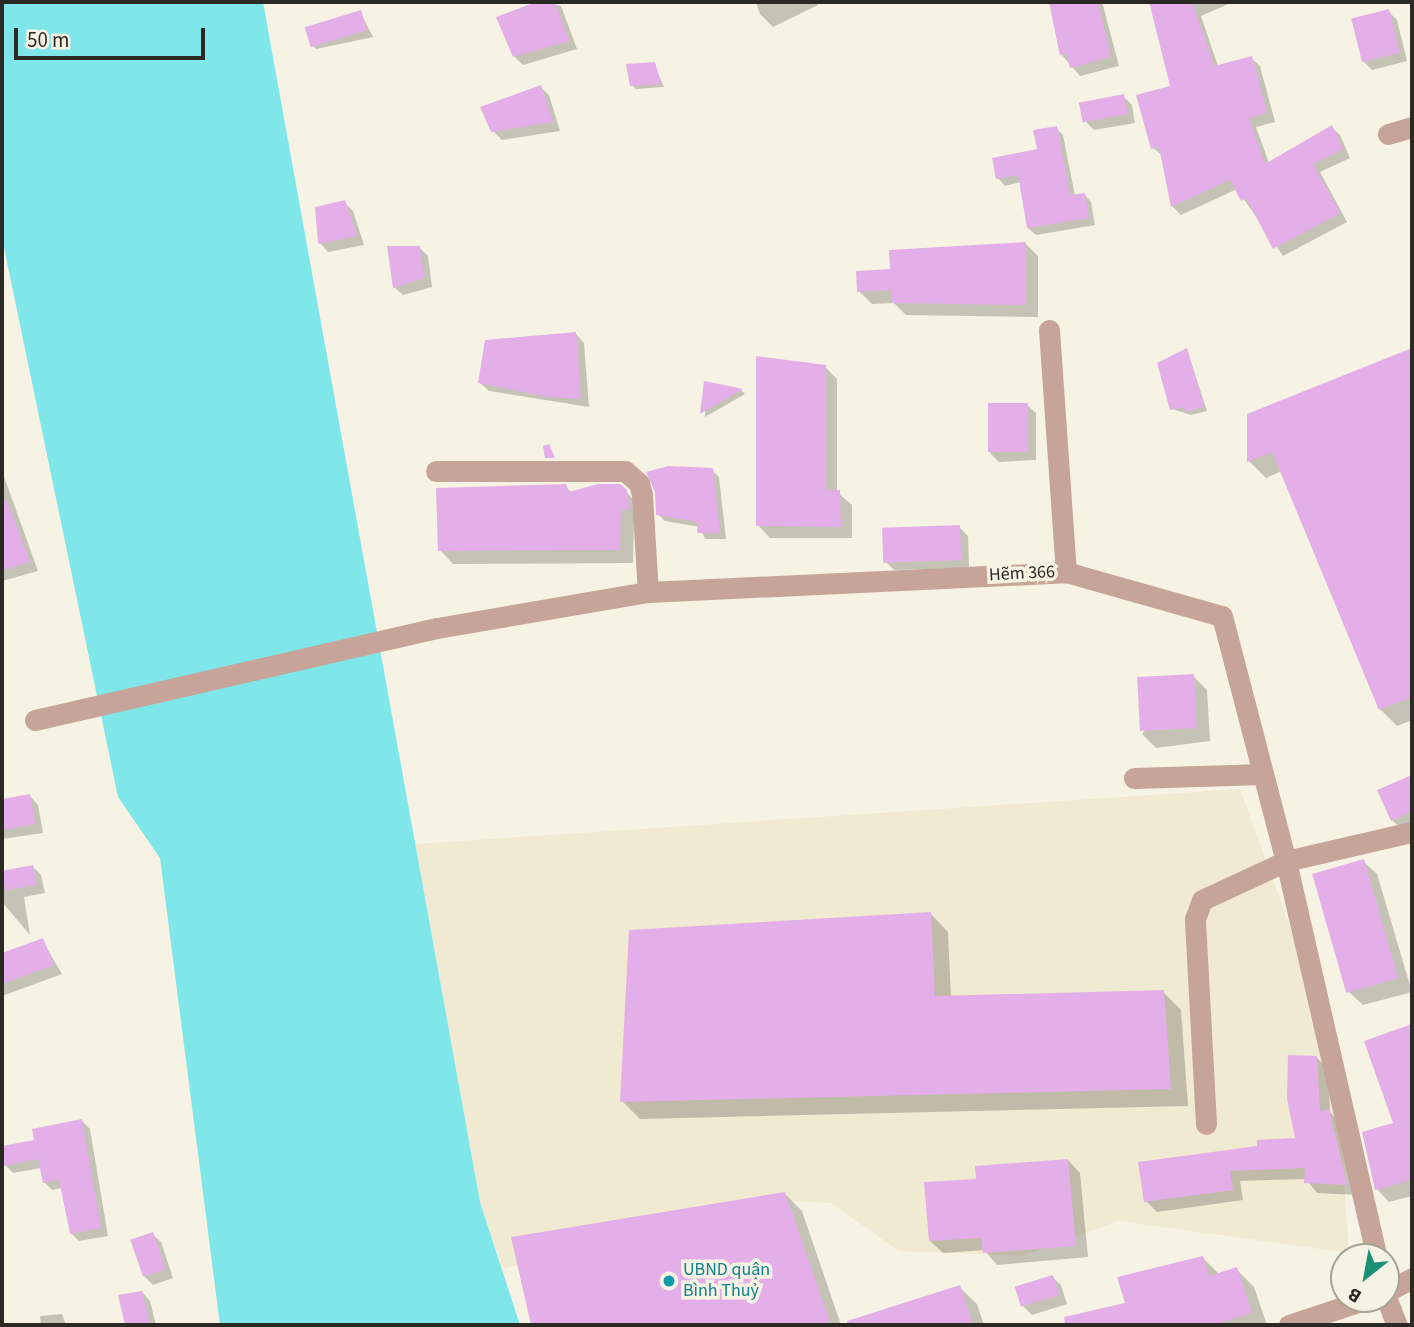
<!DOCTYPE html>
<meta charset="utf-8">
<style>
body{margin:0}
#map{position:relative;width:1414px;height:1327px;overflow:hidden;background:#f7f3e4;font-family:"Source Sans 3",sans-serif}
div>[style]{position:absolute}
.built>*{inset:0;background:#f1ead3}
.water>*{inset:0;background:#7fe6e9}
.shadow>*{inset:0;background:#0003}
.building>*{inset:0;background:#e4afe8;transform-origin:0 0}
.minor>*{height:21px;margin:-10.5px;padding:0 10.5px;transform-origin:10.5px;border-radius:10.5px;background:#c7a499}
.dots>*{width:19px;height:19px;translate:-50% -50%;box-sizing:border-box;border:4px solid #f7f3e4;border-radius:50%}
span{translate:-50% -50%;white-space:nowrap;text-align:center;line-height:1.15;-webkit-text-stroke:7px #f7f3e4;paint-order:stroke}
.street-label{font-size:18px;color:#2b2924}
.culture-label{font-size:18px;color:#0d838f}
.left{translate:0 -50%;text-align:left}
.frame{position:absolute;inset:0;border:4px solid #2b2924;pointer-events:none}
.north{position:absolute;left:1330px;top:1243px;width:70px;height:70px;box-sizing:border-box;background:#f7f3e4;border:2px solid #a5a297;border-radius:50%;rotate:211deg;font-size:19px;font-weight:700;line-height:28px;text-align:center;color:#2b2924}
.north::after{content:'';display:block;margin:auto;width:24px;height:32px;background:#199073;clip-path:polygon(50% 0,100% 100%,50% 72%,0 100%)}
.scale{position:absolute;left:14px;top:28px;width:191px;height:32px;box-sizing:border-box;border:4px solid #2b2924;border-top:0;padding-left:9px;font-size:21px;line-height:24px;white-space:nowrap;color:#2b2924;-webkit-text-stroke:5px #f7f3e4;paint-order:stroke}
</style>
<div id="map">
<div class="built">
<div style="clip-path:polygon(1240px 789px,1335px 1050px,1349px 1253px,1118px 1221px,1022px 1256px,899px 1251px,831px 1203px,747px 1199px,503px 1269px,480px 1202px,415px 844px)"></div>
</div>
<div class="water">
<div style="clip-path:polygon(2px 2px,263px 2px,480px 1202px,520px 1325px,220px 1325px,160px 858px,118px 797px,2px 238px)"></div>
</div>
<div class="shadow">
<div style="clip-path:polygon(541px 2px,561px 6px,577px 49px,523px 65px,514px 56px,499px 18px)"></div>
<div style="clip-path:polygon(756px 2px,817px 2px,818px 5px,773px 27px,760px 14px)"></div>
<div style="clip-path:polygon(1052px 2px,1102px 2px,1119px 66px,1080px 76px,1062px 55px)"></div>
<div style="clip-path:polygon(1150px 2px,1233px 2px,1201px 16px,1218px 66px,1251px 58px,1260px 66px,1275px 122px,1256px 127px,1269px 163px,1331px 127px,1340px 135px,1350px 158px,1320px 172px,1347px 222px,1283px 256px,1237px 189px,1181px 215px,1172px 206px,1163px 156px,1153px 148px,1172px 87px)"></div>
<div style="clip-path:polygon(1388px 11px,1397px 20px,1407px 61px,1372px 70px,1363px 61px)"></div>
<div style="clip-path:polygon(360px 12px,373px 37px,316px 49px,309px 41px)"></div>
<div style="clip-path:polygon(654px 64px,664px 87px,636px 89px,632px 85px)"></div>
<div style="clip-path:polygon(540px 87px,549px 95px,560px 131px,502px 140px,493px 131px)"></div>
<div style="clip-path:polygon(1123px 96px,1132px 105px,1135px 123px,1094px 130px,1086px 122px)"></div>
<div style="clip-path:polygon(1056px 128px,1063px 135px,1075px 196px,1084px 194px,1091px 202px,1095px 225px,1036px 235px,1028px 228px,1021px 182px,1005px 186px,998px 178px,1039px 150px)"></div>
<div style="clip-path:polygon(344px 202px,353px 211px,364px 245px,328px 252px,320px 243px)"></div>
<div style="clip-path:polygon(1026px 244px,1038px 256px,1038px 317px,906px 315px,894px 303px,872px 304px,859px 291px,892px 270px)"></div>
<div style="clip-path:polygon(419px 247px,428px 256px,432px 287px,403px 295px,394px 287px)"></div>
<div style="clip-path:polygon(576px 334px,584px 343px,589px 407px,489px 391px,480px 383px)"></div>
<div style="clip-path:polygon(1187px 350px,1207px 411px,1191px 415px,1172px 409px)"></div>
<div style="clip-path:polygon(1410px 351px,1412px 720px,1397px 726px,1380px 709px,1282px 471px,1266px 478px,1249px 461px,1249px 416px)"></div>
<div style="clip-path:polygon(825px 367px,837px 379px,837px 492px,852px 505px,852px 538px,770px 538px,758px 525px)"></div>
<div style="clip-path:polygon(706px 383px,742px 391px,745px 394px,705px 417px)"></div>
<div style="clip-path:polygon(1027px 405px,1036px 413px,1036px 460px,999px 462px,990px 453px)"></div>
<div style="clip-path:polygon(712px 470px,719px 477px,726px 539px,705px 539px,700px 527px,665px 521px,658px 514px)"></div>
<div style="clip-path:polygon(2px 471px,38px 571px,2px 581px)"></div>
<div style="clip-path:polygon(565px 486px,572px 493px,626px 492px,640px 506px,634px 521px,633px 563px,453px 564px,440px 550px)"></div>
<div style="clip-path:polygon(959px 527px,968px 536px,969px 568px,894px 570px,885px 561px)"></div>
<div style="clip-path:polygon(1193px 676px,1207px 690px,1210px 741px,1156px 748px,1142px 734px)"></div>
<div style="clip-path:polygon(1412px 776px,1412px 835px,1409px 837px,1392px 820px,1379px 791px)"></div>
<div style="clip-path:polygon(30px 796px,38px 805px,43px 833px,2px 839px,2px 801px)"></div>
<div style="clip-path:polygon(1363px 861px,1377px 874px,1412px 992px,1363px 1005px,1349px 992px)"></div>
<div style="clip-path:polygon(33px 867px,41px 875px,45px 893px,24px 897px,30px 935px,2px 902px,2px 873px)"></div>
<div style="clip-path:polygon(931px 914px,948px 932px,951px 997px,1163px 992px,1181px 1010px,1188px 1106px,640px 1119px,622px 1101px)"></div>
<div style="clip-path:polygon(42px 940px,62px 974px,2px 996px,2px 955px)"></div>
<div style="clip-path:polygon(1412px 1026px,1412px 1196px,1389px 1202px,1377px 1189px,1395px 1124px,1366px 1042px)"></div>
<div style="clip-path:polygon(1317px 1058px,1328px 1069px,1330px 1112px,1340px 1122px,1357px 1195px,1317px 1193px,1306px 1179px,1240px 1181px,1243px 1200px,1157px 1212px,1146px 1201px,1297px 1140px)"></div>
<div style="clip-path:polygon(82px 1121px,90px 1129px,108px 1236px,79px 1241px,71px 1233px,62px 1188px,52px 1190px,44px 1182px,41px 1168px,13px 1173px,5px 1165px,2px 1148px,36px 1141px)"></div>
<div style="clip-path:polygon(1068px 1160px,1080px 1173px,1088px 1257px,997px 1265px,984px 1250px,943px 1253px,930px 1241px,978px 1180px)"></div>
<div style="clip-path:polygon(785px 1194px,802px 1211px,841px 1325px,959px 1287px,977px 1304px,984px 1325px,533px 1325px,513px 1239px)"></div>
<div style="clip-path:polygon(152px 1234px,161px 1242px,173px 1278px,153px 1285px,144px 1276px)"></div>
<div style="clip-path:polygon(1203px 1258px,1219px 1274px,1236px 1269px,1254px 1287px,1267px 1325px,1101px 1325px,1097px 1311px,1127px 1304px)"></div>
<div style="clip-path:polygon(1052px 1277px,1061px 1285px,1067px 1304px,1032px 1315px,1023px 1306px)"></div>
<div style="clip-path:polygon(142px 1292px,150px 1301px,156px 1325px,127px 1325px,120px 1297px)"></div>
<div style="clip-path:polygon(62px 1314px,66px 1325px,41px 1325px,40px 1316px)"></div>
</div>
<div class="building">
<div style="clip-path:polygon(536px 2px,555px 2px,569px 41px,513px 57px,496px 17px)"></div>
<div style="clip-path:polygon(1049px 2px,1098px 2px,1111px 57px,1070px 68px,1066px 52px,1060px 56px)"></div>
<div style="clip-path:polygon(1149px 2px,1192px 2px,1214px 66px,1252px 56px,1267px 113px,1249px 118px,1265px 164px,1332px 125px,1343px 149px,1313px 164px,1340px 213px,1273px 249px,1246px 198px,1241px 201px,1230px 180px,1171px 207px,1159px 147px,1151px 149px,1136px 95px,1170px 86px)"></div>
<div style="left:1389px;top:9px;width:45px;height:39px;rotate:76deg"></div>
<div style="left:361px;top:10px;width:21px;height:59px;rotate:73deg"></div>
<div style="clip-path:polygon(655px 62px,661px 84px,630px 86px,626px 64px)"></div>
<div style="clip-path:polygon(541px 85px,553px 122px,491px 132px,480px 107px)"></div>
<div style="left:1124px;top:94px;width:20px;height:46px;rotate:79deg"></div>
<div style="clip-path:polygon(1057px 126px,1070px 195px,1085px 193px,1089px 218px,1027px 228px,1018px 175px,996px 179px,992px 158px,1037px 149px,1033px 130px)"></div>
<div style="clip-path:polygon(345px 200px,357px 236px,318px 244px,315px 207px)"></div>
<div style="clip-path:polygon(1026px 242px,1026px 305px,891px 303px,891px 290px,857px 292px,856px 271px,890px 269px,889px 250px)"></div>
<div style="clip-path:polygon(387px 246px,420px 246px,424px 278px,393px 288px)"></div>
<div style="clip-path:polygon(576px 332px,581px 399px,547px 397px,478px 383px,485px 340px)"></div>
<div style="clip-path:polygon(1187px 348px,1204px 407px,1185px 412px,1184px 407px,1170px 410px,1157px 363px)"></div>
<div style="clip-path:polygon(1412px 348px,1412px 697px,1379px 710px,1272px 452px,1247px 462px,1247px 414px)"></div>
<div style="clip-path:polygon(756px 356px,826px 365px,826px 490px,840px 490px,841px 527px,756px 526px)"></div>
<div style="clip-path:polygon(704px 381px,743px 389px,700px 414px)"></div>
<div style="left:1028px;top:403px;width:49px;height:40px;rotate:90deg"></div>
<div style="clip-path:polygon(549px 444px,555px 458px,545px 458px,543px 446px)"></div>
<div style="clip-path:polygon(668px 466px,713px 468px,720px 533px,697px 533px,698px 522px,656px 515px,655px 492px,646px 472px)"></div>
<div style="clip-path:polygon(566px 484px,569px 492px,598px 484px,620px 484px,627px 490px,630px 510px,621px 509px,620px 550px,438px 551px,436px 488px)"></div>
<div style="clip-path:polygon(7px 500px,30px 562px,2px 570px,2px 501px)"></div>
<div style="left:960px;top:525px;width:35px;height:78px;rotate:88deg"></div>
<div style="left:1194px;top:674px;width:54px;height:57px;rotate:87deg"></div>
<div style="clip-path:polygon(1412px 775px,1412px 811px,1391px 821px,1377px 790px)"></div>
<div style="clip-path:polygon(30px 794px,35px 824px,2px 830px,2px 799px)"></div>
<div style="left:1364px;top:859px;width:124px;height:54px;rotate:74deg"></div>
<div style="left:33px;top:865px;width:20px;height:32px;rotate:79deg"></div>
<div style="clip-path:polygon(931px 912px,935px 996px,1164px 990px,1171px 1089px,620px 1102px,629px 930px)"></div>
<div style="clip-path:polygon(43px 938px,54px 965px,2px 984px,2px 953px)"></div>
<div style="clip-path:polygon(1412px 1024px,1412px 1180px,1375px 1190px,1362px 1132px,1393px 1123px,1364px 1041px)"></div>
<div style="clip-path:polygon(1288px 1055px,1317px 1056px,1320px 1111px,1329px 1109px,1347px 1185px,1304px 1183px,1305px 1168px,1230px 1171px,1233px 1190px,1144px 1202px,1138px 1162px,1257px 1146px,1257px 1140px,1295px 1138px,1287px 1099px)"></div>
<div style="clip-path:polygon(82px 1119px,101px 1228px,70px 1234px,59px 1180px,43px 1183px,38px 1159px,2px 1166px,2px 1146px,34px 1140px,32px 1129px)"></div>
<div style="clip-path:polygon(1068px 1159px,1076px 1246px,983px 1253px,981px 1238px,929px 1241px,924px 1182px,976px 1179px,975px 1166px)"></div>
<div style="clip-path:polygon(785px 1192px,831px 1325px,531px 1325px,511px 1237px)"></div>
<div style="left:153px;top:1232px;width:39px;height:24px;rotate:71deg"></div>
<div style="clip-path:polygon(1203px 1256px,1209px 1276px,1237px 1267px,1252px 1313px,1214px 1325px,1065px 1325px,1064px 1317px,1125px 1303px,1117px 1277px)"></div>
<div style="left:1053px;top:1275px;width:21px;height:40px;rotate:73deg"></div>
<div style="clip-path:polygon(960px 1285px,973px 1325px,848px 1325px,847px 1321px)"></div>
<div style="clip-path:polygon(142px 1291px,150px 1325px,125px 1325px,118px 1295px)"></div>
</div>
<div class="minor">
<div style="left:1388px;top:134px;width:25px;rotate:-16deg"></div>
<div style="left:1049px;top:330px;width:243px;rotate:86deg"></div>
<div style="left:436px;top:471px;width:189px"></div>
<div style="left:625px;top:471px;width:18px;rotate:41deg"></div>
<div style="left:639px;top:483px;width:12px;rotate:76deg"></div>
<div style="left:642px;top:495px;width:97px;rotate:86.5deg"></div>
<div style="left:35px;top:720px;width:412px;rotate:-12.9deg"></div>
<div style="left:437px;top:628px;width:214px;rotate:-9.7deg"></div>
<div style="left:648px;top:592px;width:418px;rotate:-2.7deg"></div>
<div style="left:1066px;top:572px;width:162px;rotate:15.8deg"></div>
<div style="left:1222px;top:616px;width:253px;rotate:75.4deg"></div>
<div style="left:1286px;top:861px;width:129px;rotate:-13deg"></div>
<div style="left:1134px;top:778px;width:129px;rotate:-1.8deg"></div>
<div style="left:1206px;top:1124px;width:205px;rotate:-93.1deg"></div>
<div style="left:1195px;top:919px;width:20px;rotate:-70deg"></div>
<div style="left:1202px;top:900px;width:93px;rotate:-24.9deg"></div>
<div style="left:1286px;top:861px;width:406px;rotate:77.1deg"></div>
<div style="left:1386px;top:1292px;width:30px;rotate:-28deg"></div>
<div style="left:1386px;top:1297px;width:30px;rotate:69deg"></div>
<div style="left:1289px;top:1325px;width:82px;rotate:-18.4deg"></div>
</div>
<div class="dots">
<div style="left:669px;top:1281px;background:#0f9aa8"></div>
</div>
<div class="street-label">
<span style="left:1022px;top:574px;rotate:-3deg">Hẽm 366</span>
</div>
<div class="culture-label">
<span class="left" style="left:683px;top:1281px">UBND quận<br>Bình Thuỷ</span>
</div>
<div class="frame"></div>
<div class="north">B</div>
<div class="scale">50 m</div>
</div>
